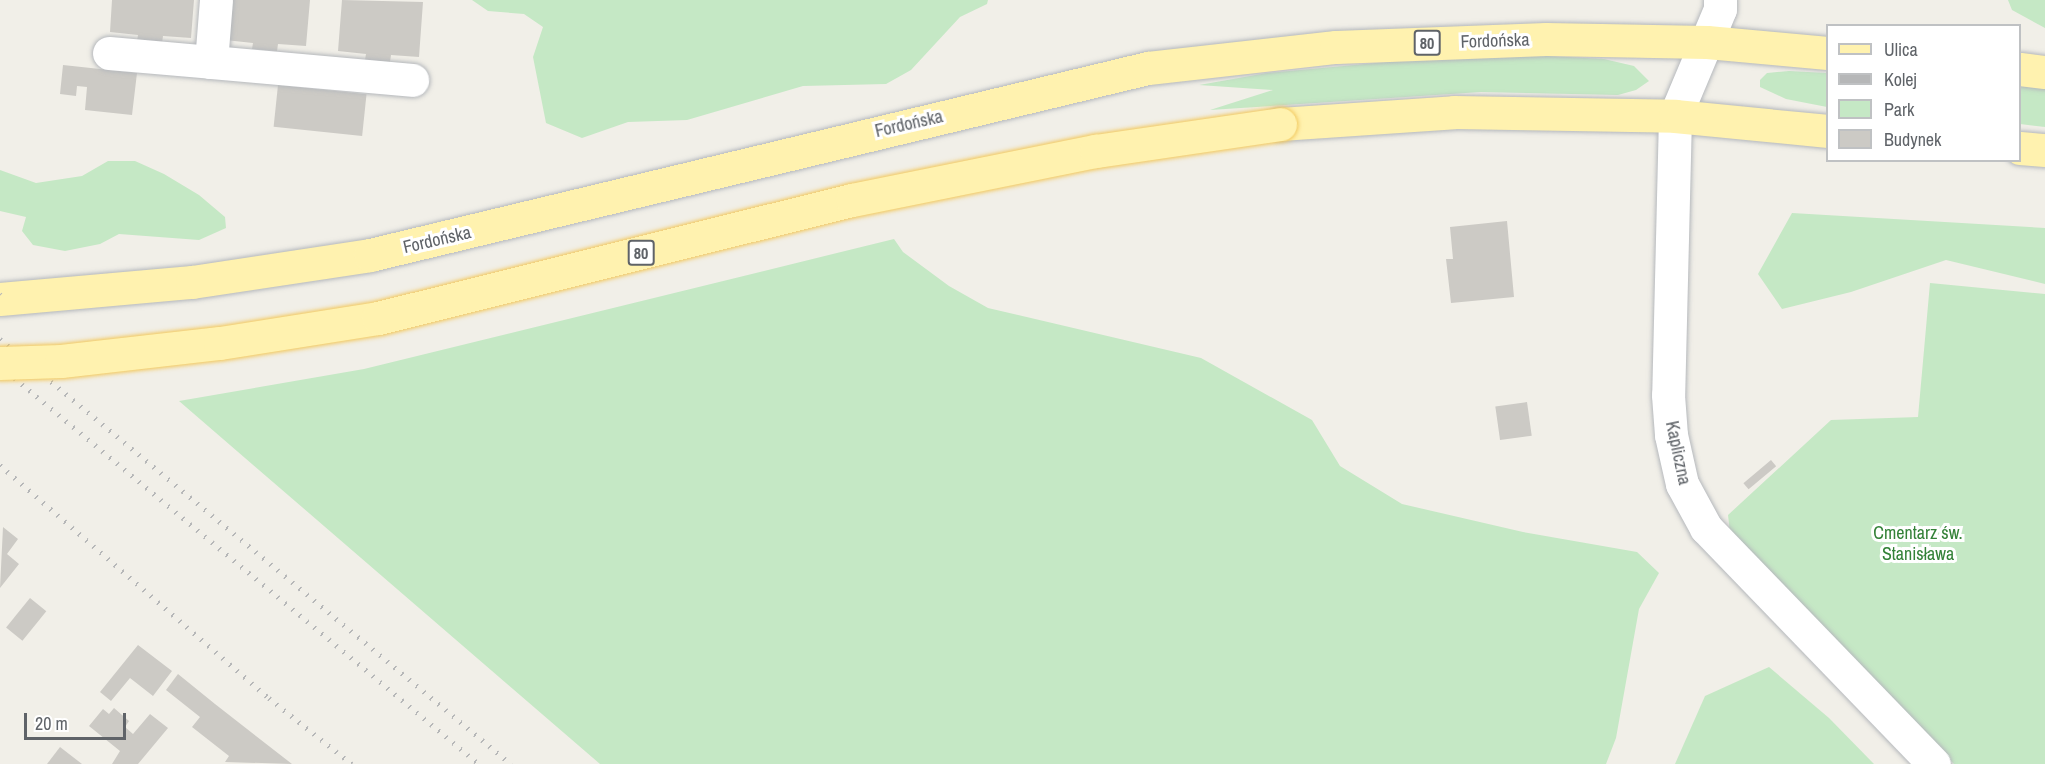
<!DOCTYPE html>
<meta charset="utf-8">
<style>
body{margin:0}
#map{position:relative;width:2045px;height:764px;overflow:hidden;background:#f1efe8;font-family:"Archivo Narrow",sans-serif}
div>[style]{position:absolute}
.green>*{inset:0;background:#c5e8c5}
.building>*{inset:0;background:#cccac5;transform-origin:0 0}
.roads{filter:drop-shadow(0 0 2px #b5b8bc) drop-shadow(0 0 2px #b5b8bc)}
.street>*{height:33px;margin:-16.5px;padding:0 16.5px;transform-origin:16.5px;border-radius:16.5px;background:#fff}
.secondary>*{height:33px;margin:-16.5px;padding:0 16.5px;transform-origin:16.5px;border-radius:16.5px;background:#fff}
.primary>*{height:33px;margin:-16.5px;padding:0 16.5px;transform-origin:16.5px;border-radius:16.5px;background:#fff2af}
.rail>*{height:4.5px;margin-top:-2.25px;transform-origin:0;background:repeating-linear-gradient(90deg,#b6b7b8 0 1.5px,transparent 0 9.5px)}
.bridges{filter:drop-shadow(0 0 2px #f2c960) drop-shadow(0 0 2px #f2c960)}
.primary-bridge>*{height:33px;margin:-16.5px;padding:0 16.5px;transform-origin:16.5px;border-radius:16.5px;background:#fff2af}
span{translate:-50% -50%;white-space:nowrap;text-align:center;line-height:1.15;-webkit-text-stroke:6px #fff;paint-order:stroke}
.shield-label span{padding:2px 4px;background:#fff;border:2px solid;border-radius:4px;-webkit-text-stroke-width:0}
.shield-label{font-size:16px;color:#5f6368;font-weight:700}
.street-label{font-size:18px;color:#5f6368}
.park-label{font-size:18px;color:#348238}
.legend{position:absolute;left:1826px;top:24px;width:195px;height:138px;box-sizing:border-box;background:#fff;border:2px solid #bfc1c3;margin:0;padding:8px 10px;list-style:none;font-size:18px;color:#5f6368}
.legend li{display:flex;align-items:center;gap:12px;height:30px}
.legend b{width:30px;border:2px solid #bfc1c3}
.scale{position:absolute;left:24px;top:713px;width:102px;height:27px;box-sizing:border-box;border:3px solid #5f6368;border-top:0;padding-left:8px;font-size:18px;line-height:21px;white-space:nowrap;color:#5f6368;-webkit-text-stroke:4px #fff;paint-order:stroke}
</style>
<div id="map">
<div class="green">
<div style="clip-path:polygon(472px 0,988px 0,987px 4px,960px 17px,911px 70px,886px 84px,803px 86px,687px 120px,628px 122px,582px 138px,546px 123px,533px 57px,543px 27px,524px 14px,488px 11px)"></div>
<div style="clip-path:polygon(2008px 0,2045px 0,2045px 28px,2012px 10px)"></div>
<div style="clip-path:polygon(1530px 55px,1604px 59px,1634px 66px,1649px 81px,1636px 90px,1618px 95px,1481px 92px,1210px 110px,1273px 90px,1199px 85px,1267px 73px,1409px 60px)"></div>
<div style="clip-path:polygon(1789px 71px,1827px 73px,1827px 107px,1786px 99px,1760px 87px,1760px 80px,1767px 73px)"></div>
<div style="clip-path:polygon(2020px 86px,2045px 89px,2045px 127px,2020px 124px)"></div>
<div style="clip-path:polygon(108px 161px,135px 161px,164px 174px,199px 195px,225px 217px,226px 228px,199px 240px,119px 234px,100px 244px,65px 251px,33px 245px,22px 231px,26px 217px,0 211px,0 170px,36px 183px,82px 176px)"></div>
<div style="clip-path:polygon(1792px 213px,2045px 228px,2045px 284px,1946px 260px,1851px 292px,1782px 309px,1758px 274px)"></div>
<div style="clip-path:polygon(894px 239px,903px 252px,949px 286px,988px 308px,1201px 358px,1312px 420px,1340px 466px,1402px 504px,1523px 532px,1637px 552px,1659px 573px,1639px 609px,1616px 738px,1606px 764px,600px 764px,179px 401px,364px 369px)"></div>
<div style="clip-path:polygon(1930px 283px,2045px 294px,2045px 764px,1954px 764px,1730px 533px,1728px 515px,1831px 420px,1918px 417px)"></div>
<div style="clip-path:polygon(1769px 667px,1829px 718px,1874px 764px,1675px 764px,1705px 696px)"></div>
</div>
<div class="building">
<div style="clip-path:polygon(112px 0,194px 0,191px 38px,163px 36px,162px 43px,137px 41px,138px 35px,110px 32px)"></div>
<div style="clip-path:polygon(228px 0,310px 0,306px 46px,278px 44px,277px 51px,252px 49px,253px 43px,225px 40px)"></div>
<div style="clip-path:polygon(342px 0,423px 2px,419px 57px,391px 55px,390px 62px,365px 60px,366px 54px,338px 51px)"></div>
<div style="clip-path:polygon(63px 65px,137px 73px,132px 115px,85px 110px,87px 87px,77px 86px,76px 96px,60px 94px)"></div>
<div style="left:278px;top:85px;width:89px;height:42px;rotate:6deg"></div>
<div style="clip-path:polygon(1507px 221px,1514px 297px,1451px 303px,1446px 259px,1453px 259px,1450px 227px)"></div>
<div style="left:1527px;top:402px;width:34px;height:32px;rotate:82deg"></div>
<div style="left:1771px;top:460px;width:8px;height:36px;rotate:50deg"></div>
<div style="clip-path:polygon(3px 527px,18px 539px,7px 554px,19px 564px,0 588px)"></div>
<div style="left:30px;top:598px;width:21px;height:38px;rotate:39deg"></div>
<div style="clip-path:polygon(138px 645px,172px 671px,153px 696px,130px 678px,111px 701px,100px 692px)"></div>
<div style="clip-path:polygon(178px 674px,215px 704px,292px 764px,225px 762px,229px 756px,192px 727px,200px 717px,166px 690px)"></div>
<div style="clip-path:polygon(114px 708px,129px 721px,125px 727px,133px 734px,150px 714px,168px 728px,138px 764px,112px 764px,120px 751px,89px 726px,103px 709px,109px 714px)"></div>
<div style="clip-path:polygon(60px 747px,82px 764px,47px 764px)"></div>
</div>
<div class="roads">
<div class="street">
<div style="left:109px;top:53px;width:102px;rotate:5deg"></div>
<div style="left:211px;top:62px;width:62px;rotate:-85.4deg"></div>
<div style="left:211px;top:62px;width:202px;rotate:5.1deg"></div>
<div style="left:1675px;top:116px;width:279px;rotate:91.4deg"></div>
<div style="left:1668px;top:395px;width:40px;rotate:85.7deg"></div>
<div style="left:1671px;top:435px;width:50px;rotate:77.3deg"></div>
<div style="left:1682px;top:484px;width:50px;rotate:61.4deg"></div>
<div style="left:1706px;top:528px;width:328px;rotate:46deg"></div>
</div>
<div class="secondary">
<div style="left:1675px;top:116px;width:116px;rotate:-67.2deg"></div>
<div style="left:1720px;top:9px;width:9px;rotate:-90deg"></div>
</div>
<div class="primary">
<div style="left:2020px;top:69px;width:25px;rotate:7deg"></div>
<div style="left:1280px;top:124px;width:174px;rotate:-3.9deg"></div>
<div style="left:1454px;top:112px;width:221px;rotate:1deg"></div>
<div style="left:1675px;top:116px;width:154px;rotate:5.6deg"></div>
<div style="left:2020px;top:148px;width:25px;rotate:5deg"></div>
<div style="left:0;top:299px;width:193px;rotate:-5.1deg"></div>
<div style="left:192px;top:282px;width:180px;rotate:-8.6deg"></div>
<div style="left:370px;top:255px;width:800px;rotate:-13.52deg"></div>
<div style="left:1148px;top:68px;width:189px;rotate:-6.4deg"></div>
<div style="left:1336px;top:47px;width:210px;rotate:-2.2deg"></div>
<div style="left:1546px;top:39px;width:161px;rotate:1.1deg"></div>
<div style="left:1707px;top:42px;width:121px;rotate:5.2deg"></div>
</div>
</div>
<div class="rail">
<div style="left:0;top:294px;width:3px;rotate:45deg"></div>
<div style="left:0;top:339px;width:665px;rotate:39.75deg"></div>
<div style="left:0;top:366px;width:623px;rotate:39.72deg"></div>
<div style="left:0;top:465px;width:356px;rotate:40.9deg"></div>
<div style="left:269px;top:698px;width:106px;rotate:38.5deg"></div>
</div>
<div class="bridges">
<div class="primary-bridge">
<div style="left:0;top:363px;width:61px;rotate:-1.9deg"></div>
<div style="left:61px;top:361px;width:160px;rotate:-6.5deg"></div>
<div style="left:220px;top:343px;width:160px;rotate:-9deg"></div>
<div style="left:378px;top:318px;width:488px;rotate:-14deg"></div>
<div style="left:852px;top:200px;width:249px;rotate:-11.4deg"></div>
<div style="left:1096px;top:151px;width:186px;rotate:-8.3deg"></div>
</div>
</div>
<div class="shield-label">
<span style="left:1427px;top:43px">80</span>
<span style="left:641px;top:253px">80</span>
</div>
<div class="street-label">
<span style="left:1495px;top:41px;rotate:-2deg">Fordońska</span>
<span style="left:909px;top:124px;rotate:-13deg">Fordońska</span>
<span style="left:437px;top:240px;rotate:-13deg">Fordońska</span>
<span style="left:1678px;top:453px;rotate:78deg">Kapliczna</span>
</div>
<div class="park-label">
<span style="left:1918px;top:544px">Cmentarz św.<br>Stanisława</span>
</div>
<ul class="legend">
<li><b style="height:8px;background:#fff2af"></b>Ulica</li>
<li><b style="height:8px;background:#b6b7b8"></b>Kolej</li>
<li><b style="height:16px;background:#c5e8c5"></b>Park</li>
<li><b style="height:16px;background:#cccac5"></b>Budynek</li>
</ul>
<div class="scale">20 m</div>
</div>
